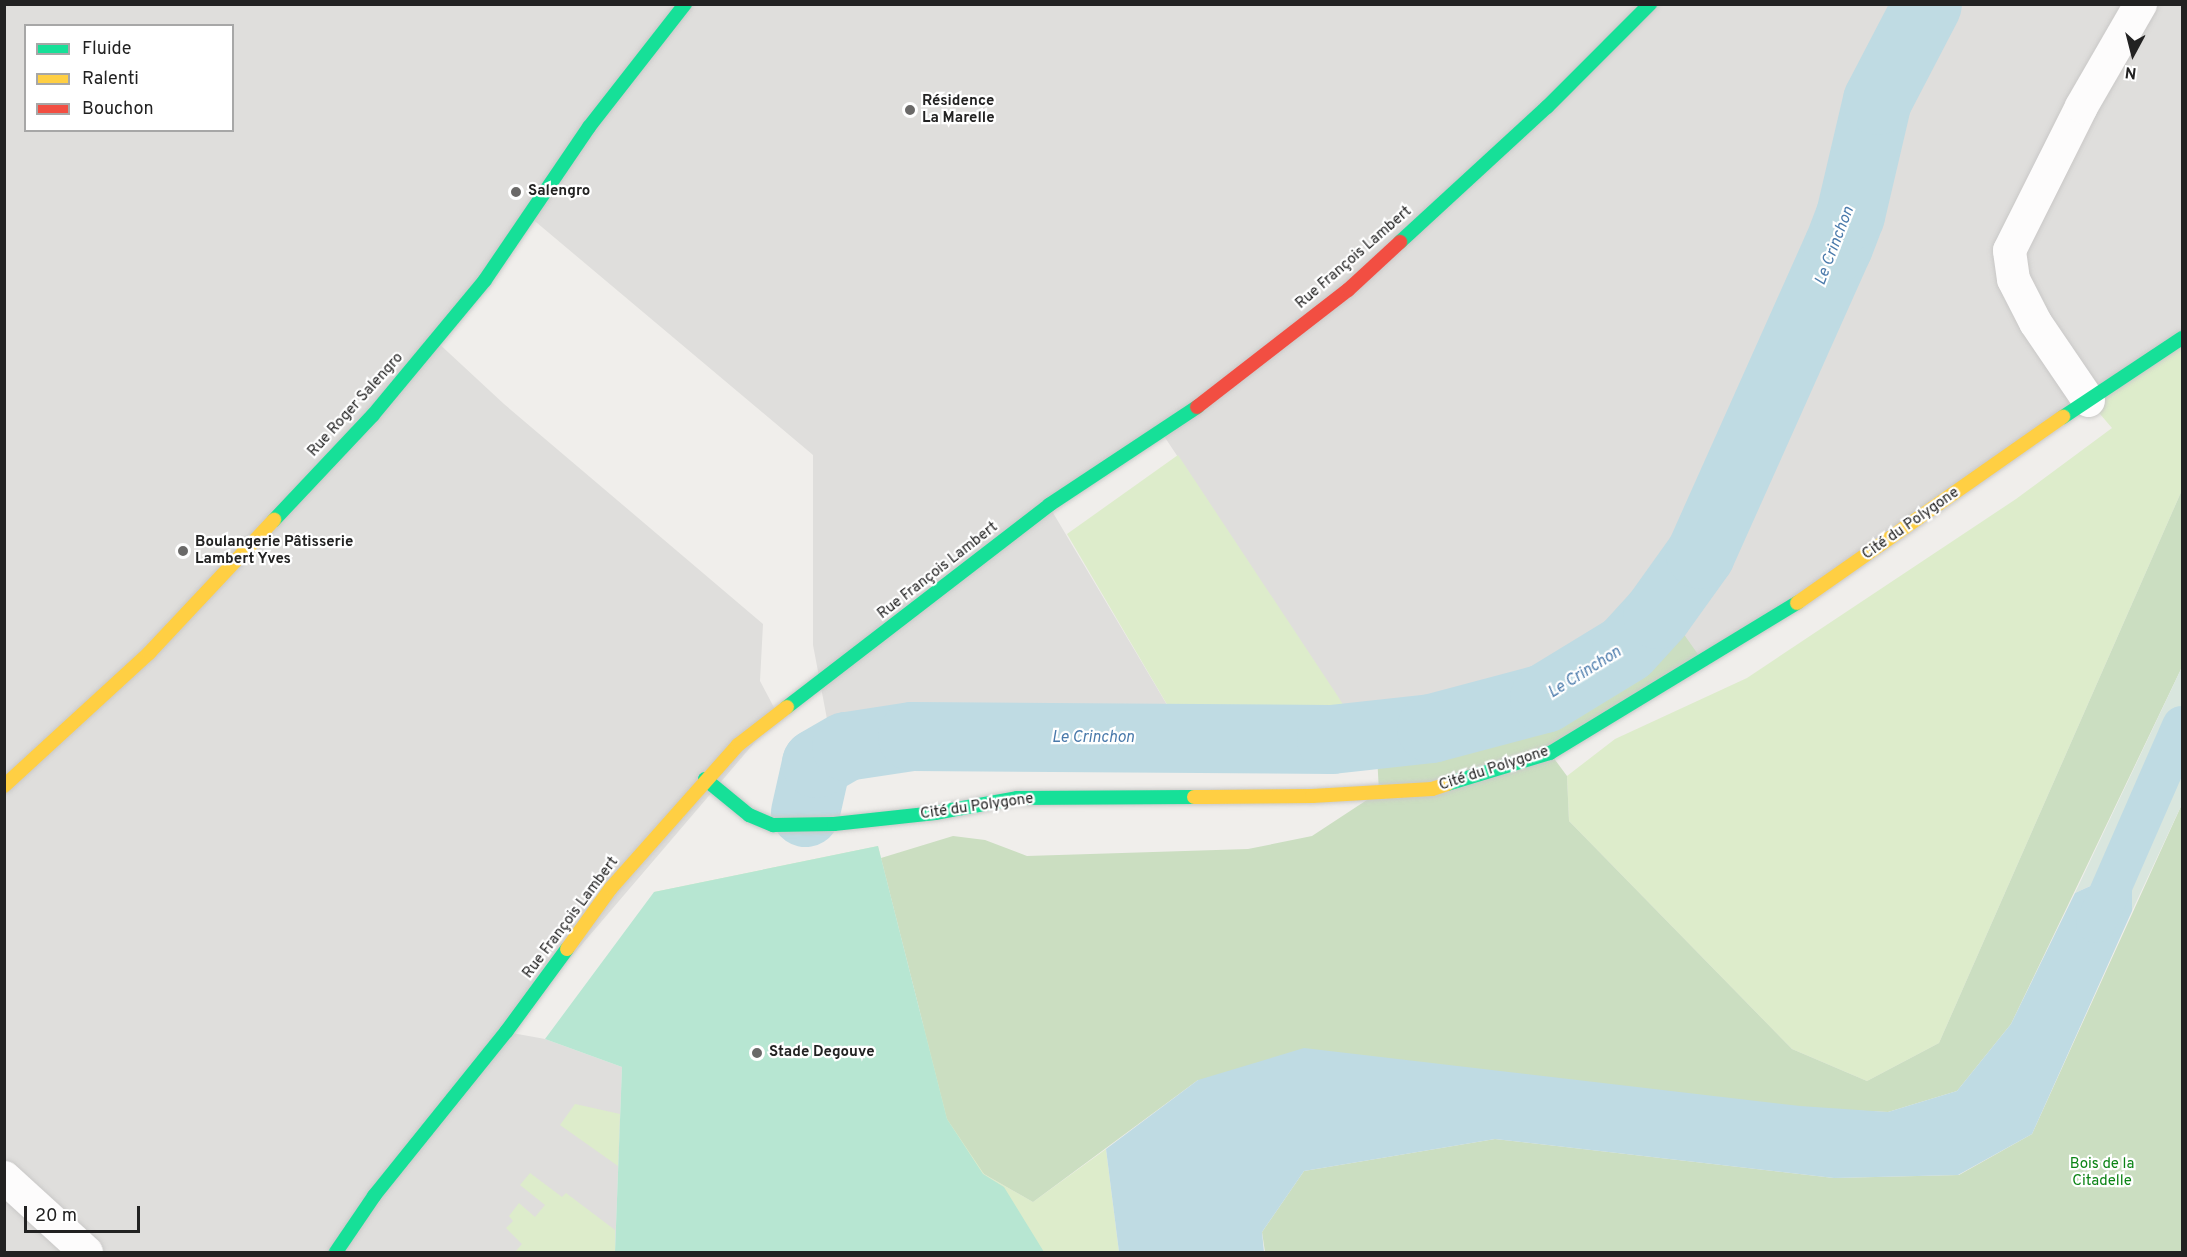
<!DOCTYPE html>
<meta charset="utf-8">
<style>
body{margin:0}
#map{position:relative;width:2187px;height:1257px;overflow:hidden;background:#f0eeeb;font-family:Overpass,sans-serif}
div>[style]{position:absolute}
.residential>*{inset:0;background:#dfdedc}
.grass>*{inset:0;background:#ddeccb}
.forest>*{inset:0;background:#cbdec1}
.wetland>*{inset:0;background:#d9e6de}
.pitch>*{inset:0;background:#b7e6d2}
.water>*{inset:0;background:#bfdbe3}
.canal>*{height:40px;margin:-20px;padding:0 20px;transform-origin:20px;border-radius:20px;background:#bfdbe3}
.river>*{height:69px;margin:-34.5px;padding:0 34.5px;transform-origin:34.5px;border-radius:34.5px;background:#bfdbe3}
.roads{filter:drop-shadow(0 0 2px #c9c8c7) drop-shadow(0 0 2px #c9c8c7)}
.street>*{height:33px;margin:-16.5px;padding:0 16.5px;transform-origin:16.5px;border-radius:16.5px;background:#fdfcfc}
.fast>*{height:14px;margin:-7px;padding:0 7px;transform-origin:7px;border-radius:7px;background:#16e098}
.slow>*{height:14px;margin:-7px;padding:0 7px;transform-origin:7px;border-radius:7px;background:#ffcf43}
.jam>*{height:14px;margin:-7px;padding:0 7px;transform-origin:7px;border-radius:7px;background:#f24e42}
.dots>*{width:16px;height:16px;translate:-50% -50%;box-sizing:border-box;border:3px solid #fff;border-radius:50%}
span{translate:-50% -50%;white-space:nowrap;text-align:center;line-height:1.15;-webkit-text-stroke:4.5px #fff;paint-order:stroke}
.poi-label{font-size:15px;color:#222;font-weight:700}
.left{translate:0 -50%;text-align:left}
.street-label{font-size:15px;color:#222}
.park-label{font-size:15px;color:#0c8416}
.water-label{font-size:16px;color:#4a7aab;font-style:italic}
.frame{position:absolute;inset:0;border:6px solid #222;pointer-events:none}
.legend{position:absolute;left:24px;top:24px;width:210px;height:108px;box-sizing:border-box;background:#fff;border:2px solid #a7a7a7;margin:0;padding:8px 10px;list-style:none;font-size:18px;color:#222}
.legend li{display:flex;align-items:center;gap:12px;height:30px}
.legend b{width:30px;border:2px solid #a7a7a7}
.north{position:absolute;left:2103px;top:24px;width:60px;height:60px;-webkit-text-stroke:4px #fff;paint-order:stroke;rotate:187deg;font-size:16px;font-weight:700;line-height:24px;text-align:center;color:#222}
.north::after{content:'';display:block;margin:auto;width:21px;height:27px;background:#222;clip-path:polygon(50% 0,100% 100%,50% 72%,0 100%)}
.scale{position:absolute;left:24px;top:1206px;width:116px;height:27px;box-sizing:border-box;border:3px solid #222;border-top:0;padding-left:8px;font-size:18px;line-height:21px;white-space:nowrap;color:#222;-webkit-text-stroke:4px #fff;paint-order:stroke}
</style>
<div id="map">
<div class="residential">
<div style="clip-path:polygon(evenodd,5px 5px,2182px 5px,2182px 338px,1702px 660px,1654px 606px,1616px 647px,1541px 688px,1516px 696px,1354px 722px,1160px 430px,1049px 506px,1179px 725px,827px 719px,813px 645px,813px 455px,530px 217px,435px 340px,504px 404px,763px 624px,760px 681px,778px 715px,507px 1032px,545px 1039px,622px 1067px,615px 1252px,5px 1252px,5px 5px,26px 26px,232px 26px,232px 130px,26px 130px,26px 26px)"></div>
</div>
<div class="grass">
<div style="clip-path:polygon(2182px 338px,2182px 490px,1939px 1043px,1867px 1081px,1792px 1049px,1569px 821px,1567px 776px,1615px 739px,1747px 678px,2016px 499px,2112px 428px,2088px 400px)"></div>
<div style="clip-path:polygon(1178px 455px,1337px 695px,1354px 722px,1253px 728px,1179px 725px,1067px 534px)"></div>
<div style="clip-path:polygon(878px 846px,921px 1019px,984px 1174px,1033px 1202px,1106px 1149px,1119px 1252px,975px 1252px,660px 915px,654px 892px)"></div>
<div style="clip-path:polygon(575px 1104px,620px 1114px,618px 1166px,560px 1125px)"></div>
<div style="clip-path:polygon(530px 1173px,562px 1197px,566px 1193px,615px 1230px,615px 1252px,515px 1252px,522px 1244px,506px 1228px,513px 1221px,509px 1216px,519px 1203px,535px 1217px,545px 1205px,520px 1185px)"></div>
</div>
<div class="forest">
<div style="clip-path:polygon(2182px 490px,2182px 667px,2011px 1024px,1957px 1091px,1888px 1112px,1198px 1080px,1033px 1202px,984px 1174px,947px 1119px,881px 858px,953px 836px,985px 840px,1027px 856px,1248px 849px,1312px 836px,1379px 792px,1377px 755px,1511px 737px,1629px 663px,1671px 616px,1702px 660px,1550px 753px,1567px 776px,1569px 821px,1792px 1049px,1867px 1081px,1939px 1043px)"></div>
<div style="clip-path:polygon(2182px 804px,2182px 1252px,1265px 1252px,1262px 1232px,1304px 1171px,1495px 1139px,1834px 1178px,1959px 1175px,2032px 1134px)"></div>
</div>
<div class="wetland">
<div style="clip-path:polygon(1919px 5px,1935px 5px,1887px 88px,1856px 228px,1818px 336px,1698px 576px,1658px 635px,1618px 671px,1511px 737px,1443px 749px,1300px 761px,966px 757px,857px 764px,833px 782px,829px 817px,787px 819px,787px 779px,796px 757px,827px 719px,1253px 728px,1354px 722px,1516px 696px,1541px 688px,1616px 647px,1646px 618px,1690px 555px,1803px 310px,1835px 224px,1876px 88px)"></div>
<div style="clip-path:polygon(2182px 667px,2182px 804px,2132px 911px,2131px 867px,2075px 893px)"></div>
</div>
<div class="pitch">
<div style="clip-path:polygon(878px 846px,947px 1119px,983px 1174px,1004px 1187px,1044px 1252px,615px 1252px,622px 1067px,545px 1039px,654px 892px)"></div>
</div>
<div class="water">
<div style="clip-path:polygon(2132px 867px,2132px 911px,2032px 1134px,1958px 1175px,1834px 1178px,1495px 1139px,1304px 1171px,1262px 1232px,1264px 1252px,1119px 1252px,1106px 1149px,1198px 1080px,1304px 1048px,1800px 1106px,1888px 1112px,1957px 1091px,2011px 1024px,2075px 893px)"></div>
</div>
<div class="canal">
<div style="left:2096px;top:923px;width:215px;rotate:-66.4deg"></div>
</div>
<div class="river">
<div style="left:805px;top:812px;width:50px;rotate:-77.3deg"></div>
<div style="left:816px;top:763px;width:34px;rotate:-30deg"></div>
<div style="left:846px;top:746px;width:67px;rotate:-8.6deg"></div>
<div style="left:912px;top:736px;width:419px;rotate:0.4deg"></div>
<div style="left:1331px;top:739px;width:101px;rotate:-6.3deg"></div>
<div style="left:1431px;top:728px;width:117px;rotate:-14.9deg"></div>
<div style="left:1544px;top:698px;width:96px;rotate:-31.4deg"></div>
<div style="left:1626px;top:648px;width:46px;rotate:-47.6deg"></div>
<div style="left:1657px;top:614px;width:74px;rotate:-54.4deg"></div>
<div style="left:1700px;top:554px;width:338px;rotate:-65.9deg"></div>
<div style="left:1838px;top:246px;width:33px;rotate:-69deg"></div>
<div style="left:1850px;top:215px;width:118px;rotate:-76.8deg"></div>
<div style="left:1877px;top:100px;width:108px;rotate:-62.5deg"></div>
</div>
<div class="roads">
<div class="street">
<div style="left:2088px;top:400px;width:94px;rotate:-124.2deg"></div>
<div style="left:2035px;top:322px;width:48px;rotate:-117.1deg"></div>
<div style="left:2013px;top:279px;width:29px;rotate:-98deg"></div>
<div style="left:2009px;top:250px;width:161px;rotate:-63.4deg"></div>
<div style="left:2081px;top:106px;width:118px;rotate:-60deg"></div>
<div style="left:4px;top:1177px;width:111px;rotate:42.4deg"></div>
</div>
<div class="fast">
<div style="left:1400px;top:242px;width:200px;rotate:-42.6deg"></div>
<div style="left:1547px;top:107px;width:146px;rotate:-45deg"></div>
<div style="left:2063px;top:417px;width:143px;rotate:-33.6deg"></div>
<div style="left:274px;top:520px;width:144px;rotate:-46.7deg"></div>
<div style="left:373px;top:415px;width:175px;rotate:-50.3deg"></div>
<div style="left:485px;top:280px;width:185px;rotate:-55.8deg"></div>
<div style="left:589px;top:127px;width:156px;rotate:-52deg"></div>
<div style="left:787px;top:707px;width:331px;rotate:-37.6deg"></div>
<div style="left:1049px;top:505px;width:178px;rotate:-33.5deg"></div>
<div style="left:705px;top:779px;width:57px;rotate:39.3deg"></div>
<div style="left:749px;top:815px;width:26px;rotate:23deg"></div>
<div style="left:773px;top:825px;width:61px;rotate:-0.9deg"></div>
<div style="left:834px;top:824px;width:102px;rotate:-6.2deg"></div>
<div style="left:935px;top:813px;width:83px;rotate:-10.4deg"></div>
<div style="left:1017px;top:798px;width:177px;rotate:-0.3deg"></div>
<div style="left:1447px;top:784px;width:108px;rotate:-16.8deg"></div>
<div style="left:1550px;top:753px;width:289px;rotate:-31.3deg"></div>
<div style="left:336px;top:1252px;width:68px;rotate:-55.8deg"></div>
<div style="left:374px;top:1196px;width:211px;rotate:-51.2deg"></div>
<div style="left:506px;top:1032px;width:103px;rotate:-53.7deg"></div>
</div>
<div class="slow">
<div style="left:1797px;top:603px;width:325px;rotate:-35deg"></div>
<div style="left:4px;top:786px;width:197px;rotate:-42.5deg"></div>
<div style="left:149px;top:653px;width:183px;rotate:-46.8deg"></div>
<div style="left:1194px;top:797px;width:118px;rotate:-0.5deg"></div>
<div style="left:1312px;top:796px;width:120px;rotate:-3.3deg"></div>
<div style="left:1432px;top:789px;width:16px;rotate:-18deg"></div>
<div style="left:567px;top:949px;width:75px;rotate:-54.2deg"></div>
<div style="left:611px;top:888px;width:191px;rotate:-48.4deg"></div>
<div style="left:738px;top:745px;width:62px;rotate:-37.8deg"></div>
</div>
<div class="jam">
<div style="left:1197px;top:407px;width:191px;rotate:-37.8deg"></div>
<div style="left:1348px;top:290px;width:71px;rotate:-42.7deg"></div>
</div>
</div>
<div class="dots">
<div style="left:910px;top:110px;background:#6a6968"></div>
<div style="left:516px;top:192px;background:#6a6968"></div>
<div style="left:183px;top:551px;background:#6a6968"></div>
<div style="left:757px;top:1053px;background:#6a6968"></div>
</div>
<div class="poi-label">
<span class="left" style="left:922px;top:110px">Résidence<br>La Marelle</span>
<span class="left" style="left:528px;top:192px">Salengro</span>
<span class="left" style="left:195px;top:551px">Boulangerie Pâtisserie<br>Lambert Yves</span>
<span class="left" style="left:769px;top:1053px">Stade Degouve</span>
</div>
<div class="street-label">
<span style="left:1354px;top:258px;rotate:-41deg">Rue François Lambert</span>
<span style="left:356px;top:405px;rotate:-48deg">Rue Roger Salengro</span>
<span style="left:1911px;top:524px;rotate:-35deg">Cité du Polygone</span>
<span style="left:938px;top:571px;rotate:-38deg">Rue François Lambert</span>
<span style="left:1494px;top:769px;rotate:-18deg">Cité du Polygone</span>
<span style="left:977px;top:807px;rotate:-8deg">Cité du Polygone</span>
<span style="left:571px;top:918px;rotate:-53deg">Rue François Lambert</span>
</div>
<div class="park-label">
<span style="left:2102px;top:1173px">Bois de la<br>Citadelle</span>
</div>
<div class="water-label">
<span style="left:1835px;top:246px;rotate:-69deg">Le Crinchon</span>
<span style="left:1585px;top:673px;rotate:-32deg">Le Crinchon</span>
<span style="left:1093px;top:738px">Le Crinchon</span>
</div>
<div class="frame"></div>
<ul class="legend">
<li><b style="height:8px;background:#16e098"></b>Fluide</li>
<li><b style="height:8px;background:#ffcf43"></b>Ralenti</li>
<li><b style="height:8px;background:#f24e42"></b>Bouchon</li>
</ul>
<div class="north">N</div>
<div class="scale">20 m</div>
</div>
